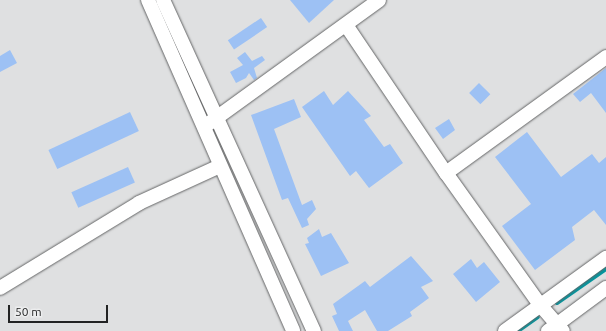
<!DOCTYPE html>
<style>
body{margin:0}
#map{position:relative;width:606px;height:331px;overflow:hidden;background:#dfe0e1;font-family:Ubuntu,sans-serif}
div>[style]{position:absolute}
.stream>*{height:4px;margin:-2px;padding:0 2px;transform-origin:2px;border-radius:2px;background:#05959e}
.building>*{inset:0;background:#9dc1f4;transform-origin:0 0}
.roads{filter:drop-shadow(0 0 1px #646566) drop-shadow(0 0 1px #646566)}
.minor>*{height:14px;margin:-7px;padding:0 7px;transform-origin:7px;border-radius:7px;background:#fff}
span{translate:-50% -50%;white-space:nowrap;text-align:center;line-height:1.15;-webkit-text-stroke:3.5px #ecedee;paint-order:stroke}
.scale{position:absolute;left:8px;top:305px;width:100px;height:18px;box-sizing:border-box;border:2px solid #222323;border-top:0;padding-left:5px;font-size:12px;line-height:14px;white-space:nowrap;color:#222323;-webkit-text-stroke:3px #ecedee;paint-order:stroke}
</style>
<div id="map">
<div class="stream">
<div style="left:557px;top:303px;width:60px;rotate:-34.8deg"></div>
<div style="left:518px;top:331px;width:24px;rotate:-35deg"></div>
</div>
<div class="building">
<div style="clip-path:polygon(290px 0,334px 0,309px 23px)"></div>
<div style="left:261px;top:18px;width:11px;height:40px;rotate:56deg"></div>
<div style="clip-path:polygon(10px 50px,17px 63px,0 72px,0 56px)"></div>
<div style="clip-path:polygon(245px 52px,252px 61px,262px 56px,265px 60px,254px 68px,257px 78px,254px 80px,249px 73px,246px 78px,236px 83px,230px 72px,243px 65px,237px 58px)"></div>
<div style="clip-path:polygon(606px 68px,606px 113px,591px 93px,580px 102px,573px 94px)"></div>
<div style="left:479px;top:83px;width:16px;height:14px;rotate:45deg"></div>
<div style="clip-path:polygon(324px 91px,333px 105px,348px 91px,371px 116px,364px 120px,384px 147px,390px 144px,403px 163px,369px 188px,356px 171px,350px 176px,302px 107px)"></div>
<div style="clip-path:polygon(294px 99px,301px 117px,274px 129px,302px 205px,312px 200px,316px 209px,307px 219px,309px 225px,302px 228px,288px 198px,282px 200px,251px 115px)"></div>
<div style="left:130px;top:112px;width:21px;height:90px;rotate:65deg"></div>
<div style="clip-path:polygon(449px 119px,455px 130px,443px 139px,435px 128px)"></div>
<div style="clip-path:polygon(527px 132px,561px 177px,592px 154px,599px 163px,606px 157px,606px 225px,594px 210px,572px 227px,575px 240px,535px 270px,502px 226px,531px 204px,495px 157px)"></div>
<div style="left:128px;top:167px;width:17px;height:62px;rotate:66deg"></div>
<div style="clip-path:polygon(319px 229px,322px 237px,331px 233px,349px 263px,321px 276px,305px 244px,309px 243px,307px 238px)"></div>
<div style="clip-path:polygon(411px 256px,433px 281px,421px 287px,429px 298px,410px 312px,412px 316px,388px 331px,377px 331px,365px 310px,348px 321px,353px 331px,339px 331px,332px 316px,337px 314px,333px 304px,365px 281px,370px 287px)"></div>
<div style="clip-path:polygon(471px 259px,477px 268px,484px 262px,500px 282px,476px 302px,453px 274px)"></div>
</div>
<div class="roads">
<div class="minor">
<div style="left:148px;top:0;width:361px;rotate:66.3deg"></div>
<div style="left:163px;top:0;width:364px;rotate:65.5deg"></div>
<div style="left:346px;top:25px;width:179px;rotate:56deg"></div>
<div style="left:446px;top:173px;width:163px;rotate:54.5deg"></div>
<div style="left:541px;top:306px;width:33px;rotate:49deg"></div>
<div style="left:208px;top:124px;width:211px;rotate:-35.9deg"></div>
<div style="left:446px;top:173px;width:198px;rotate:-35.9deg"></div>
<div style="left:0;top:288px;width:163px;rotate:-31.4deg"></div>
<div style="left:139px;top:203px;width:89px;rotate:-24.6deg"></div>
<div style="left:505px;top:331px;width:125px;rotate:-35.9deg"></div>
<div style="left:548px;top:331px;width:72px;rotate:-36.6deg"></div>
</div>
</div>
<div class="scale">50 m</div>
</div>
